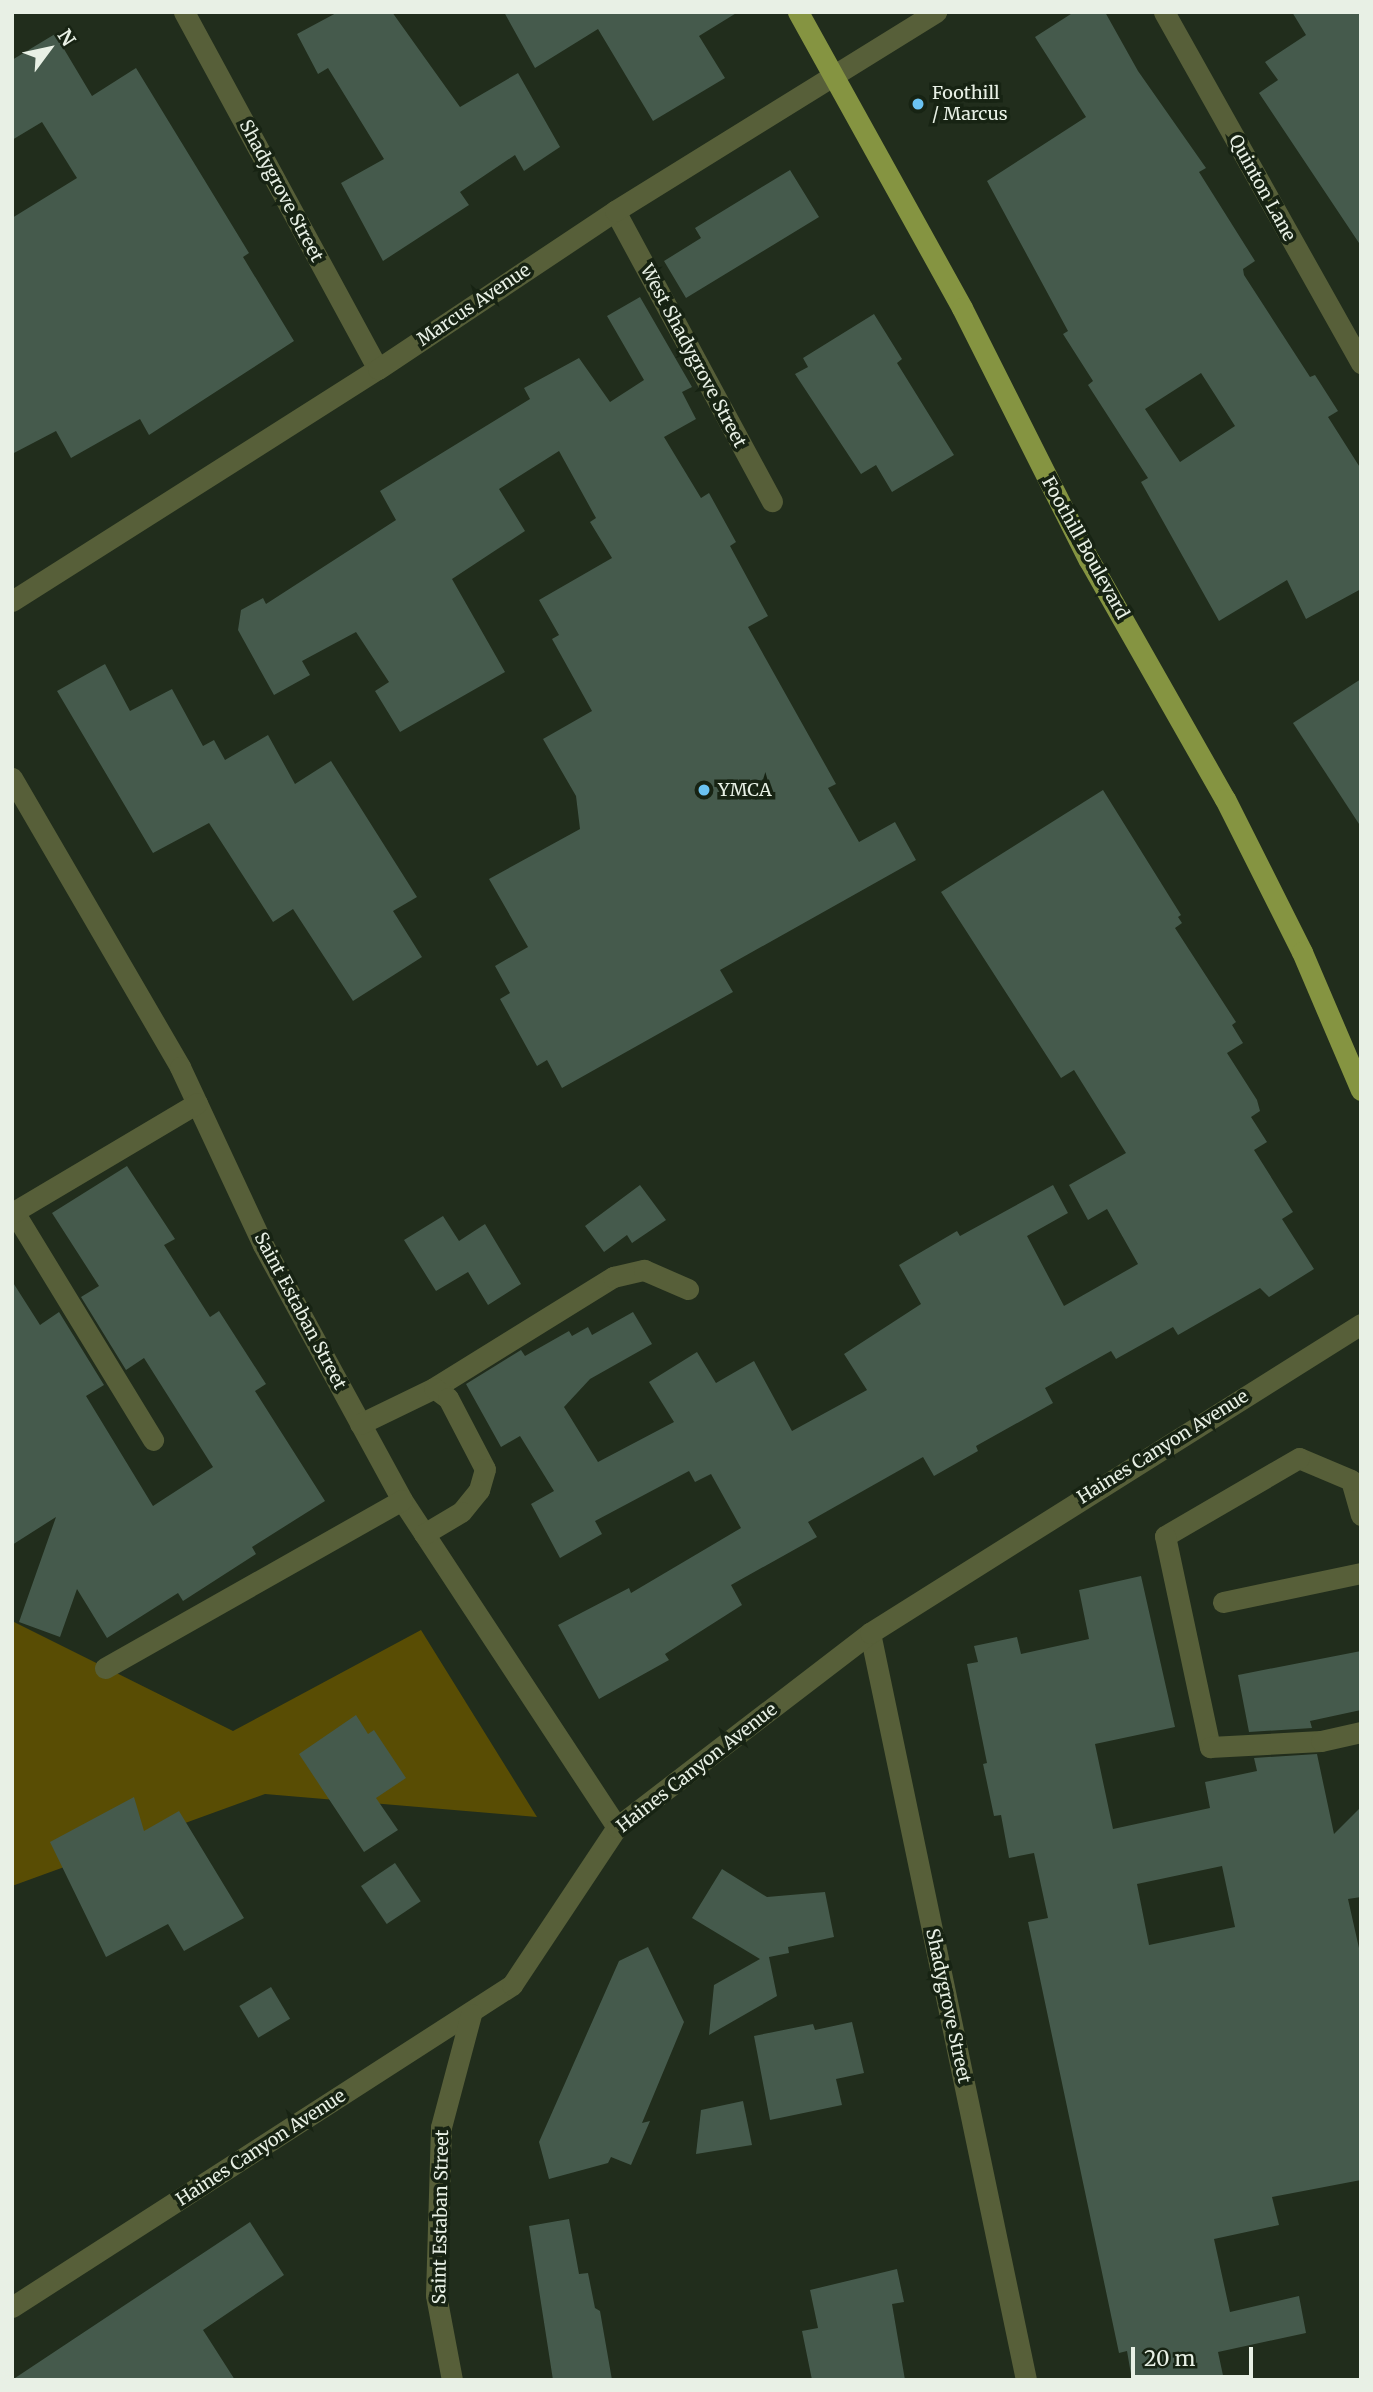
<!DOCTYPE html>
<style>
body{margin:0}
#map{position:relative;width:1373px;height:2392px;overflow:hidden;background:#212d1c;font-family:Merriweather,serif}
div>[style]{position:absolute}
.green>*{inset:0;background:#594d04}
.building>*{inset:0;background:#455a4c;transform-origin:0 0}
.minor>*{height:21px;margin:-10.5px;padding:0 10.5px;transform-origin:10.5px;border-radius:10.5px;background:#575f39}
.major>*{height:21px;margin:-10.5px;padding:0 10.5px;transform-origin:10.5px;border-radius:10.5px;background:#859441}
.dots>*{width:19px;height:19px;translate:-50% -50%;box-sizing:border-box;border:4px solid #172313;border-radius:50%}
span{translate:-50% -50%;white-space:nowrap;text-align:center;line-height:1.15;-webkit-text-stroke:7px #172313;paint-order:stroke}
.poi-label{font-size:18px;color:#e8f0e5}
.left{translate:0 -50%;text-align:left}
.street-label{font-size:18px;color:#e8f0e5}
.frame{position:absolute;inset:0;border:14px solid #e8f0e5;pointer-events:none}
.north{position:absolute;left:14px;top:14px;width:70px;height:70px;-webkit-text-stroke:5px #172313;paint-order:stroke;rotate:57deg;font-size:19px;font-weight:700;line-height:28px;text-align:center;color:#e8f0e5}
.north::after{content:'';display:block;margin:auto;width:24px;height:32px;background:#e8f0e5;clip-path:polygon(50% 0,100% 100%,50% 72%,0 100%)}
.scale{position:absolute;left:1131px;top:2347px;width:122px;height:32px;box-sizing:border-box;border:4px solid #e8f0e5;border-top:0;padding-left:9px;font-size:21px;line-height:24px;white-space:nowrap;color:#e8f0e5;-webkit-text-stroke:5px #172313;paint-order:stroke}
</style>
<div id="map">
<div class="green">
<div style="clip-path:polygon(12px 1621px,233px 1731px,421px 1630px,537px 1817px,265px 1794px,12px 1886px)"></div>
</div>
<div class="building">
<div style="clip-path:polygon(338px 12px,392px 12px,460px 107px,518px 73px,560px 147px,524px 171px,515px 155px,460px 192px,469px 205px,383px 261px,341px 183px,384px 159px,328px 68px,318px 74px,297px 34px)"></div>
<div style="clip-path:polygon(504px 12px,738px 12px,699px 36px,725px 78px,653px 121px,598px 29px,535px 68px)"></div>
<div style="clip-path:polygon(evenodd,1074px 12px,1105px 12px,1138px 71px,1206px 168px,1199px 172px,1255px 261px,1243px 269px,1244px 275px,1310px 377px,1315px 375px,1338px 411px,1328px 417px,1361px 469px,1361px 589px,1306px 619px,1287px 580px,1219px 621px,1141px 482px,1148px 478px,1088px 385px,1093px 381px,1063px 334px,1068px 331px,987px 181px,1086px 117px,1035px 37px,1074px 12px,1201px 373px,1235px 426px,1180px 462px,1145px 409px,1201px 373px)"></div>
<div style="clip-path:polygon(1292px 12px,1361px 12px,1361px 246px,1259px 93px,1278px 80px,1265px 62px,1306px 35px)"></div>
<div style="clip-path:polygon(55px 34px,92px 96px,136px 68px,249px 253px,243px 257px,294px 341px,149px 435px,140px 419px,71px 458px,56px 431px,12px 454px,12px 218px,77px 178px,42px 122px,12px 140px,12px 60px)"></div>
<div style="clip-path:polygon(790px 170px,819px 217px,686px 298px,664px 261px,701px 238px,695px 228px)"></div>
<div style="clip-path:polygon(640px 297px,692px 387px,682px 392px,696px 419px,664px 437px,701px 498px,709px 493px,736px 542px,730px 546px,768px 616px,748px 627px,836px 784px,828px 788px,859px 842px,895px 822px,916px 860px,720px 970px,733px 992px,562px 1088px,547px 1060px,537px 1066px,500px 999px,510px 993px,495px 966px,528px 947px,489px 879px,580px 829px,576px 796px,543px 739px,592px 711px,552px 639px,559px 635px,539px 600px,612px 558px,590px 522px,596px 518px,559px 451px,499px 489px,525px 531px,452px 579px,505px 672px,400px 732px,375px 691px,389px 682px,356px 632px,302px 661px,310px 675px,274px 695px,238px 630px,241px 610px,263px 598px,266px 604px,396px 520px,380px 491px,530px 399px,524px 388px,579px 358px,610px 402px,644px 380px,607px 316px)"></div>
<div style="clip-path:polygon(874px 314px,902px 359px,897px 363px,954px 455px,892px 492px,876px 465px,861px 474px,795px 374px,808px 367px,803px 358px)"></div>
<div style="clip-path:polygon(105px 664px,130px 711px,172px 689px,203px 746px,214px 740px,225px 760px,268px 735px,295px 784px,331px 761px,417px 897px,393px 911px,422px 957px,353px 1001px,293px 909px,273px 922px,209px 823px,153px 853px,57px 691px)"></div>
<div style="clip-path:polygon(1361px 679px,1361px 827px,1293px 723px)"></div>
<div style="clip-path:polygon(1103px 790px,1181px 915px,1178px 917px,1182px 923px,1175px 928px,1236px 1022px,1232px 1025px,1243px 1043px,1227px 1053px,1257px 1100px,1260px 1111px,1251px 1117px,1267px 1142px,1254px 1150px,1293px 1212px,1282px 1219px,1314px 1269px,1269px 1297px,1260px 1288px,1178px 1335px,1173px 1327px,1116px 1359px,1111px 1351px,1045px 1388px,1053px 1403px,976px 1446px,978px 1451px,934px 1476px,923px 1457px,808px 1522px,817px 1537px,731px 1585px,742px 1605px,665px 1654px,669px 1660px,599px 1699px,558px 1625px,629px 1588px,631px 1593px,741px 1528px,711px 1474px,695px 1482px,689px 1471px,595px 1521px,602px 1534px,560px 1558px,531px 1504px,554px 1491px,520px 1436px,501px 1447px,466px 1384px,521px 1350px,525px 1356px,569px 1331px,572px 1336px,588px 1327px,592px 1335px,633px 1312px,652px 1344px,590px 1379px,564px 1407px,598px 1462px,674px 1422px,649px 1382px,697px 1352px,716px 1383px,754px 1361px,792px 1431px,867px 1390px,844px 1354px,921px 1304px,899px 1265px,957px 1231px,960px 1236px,1053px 1185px,1068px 1213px,1027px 1236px,1064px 1306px,1138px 1264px,1107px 1209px,1088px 1220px,1069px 1185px,1126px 1153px,1074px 1070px,1061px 1078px,941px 892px)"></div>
<div style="clip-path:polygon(127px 1166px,175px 1239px,164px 1245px,210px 1317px,219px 1311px,266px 1384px,255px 1391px,325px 1501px,252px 1547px,256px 1554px,183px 1601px,178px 1593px,107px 1638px,77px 1589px,60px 1637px,19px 1622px,56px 1517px,12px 1545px,12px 1281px,40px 1325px,59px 1312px,104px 1385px,86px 1396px,153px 1506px,213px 1467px,144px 1358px,126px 1370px,81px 1297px,99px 1286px,52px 1213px)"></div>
<div style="clip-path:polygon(640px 1185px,666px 1220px,632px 1243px,627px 1235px,604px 1252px,585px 1226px)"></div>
<div style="clip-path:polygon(443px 1216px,459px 1241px,485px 1224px,521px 1284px,488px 1305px,468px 1272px,436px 1291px,404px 1240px)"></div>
<div style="clip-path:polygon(evenodd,1141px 1576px,1175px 1727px,1095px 1744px,1113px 1829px,1210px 1808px,1205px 1782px,1257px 1771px,1254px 1758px,1317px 1754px,1334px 1834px,1361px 1807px,1361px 1897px,1348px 1899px,1361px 1957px,1361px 2180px,1272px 2197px,1279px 2225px,1214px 2239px,1230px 2312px,1299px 2296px,1306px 2333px,1218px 2352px,1224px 2380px,1132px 2380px,1127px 2351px,1119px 2353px,1028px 1922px,1048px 1918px,1034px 1853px,1009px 1858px,1001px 1815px,994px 1816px,983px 1764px,987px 1763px,967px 1664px,978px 1662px,974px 1646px,1017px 1637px,1021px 1654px,1089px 1639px,1079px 1590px,1141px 1576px,1222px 1866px,1235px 1927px,1149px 1945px,1137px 1884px,1222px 1866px)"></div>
<div style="clip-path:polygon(1361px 1651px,1361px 1710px,1310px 1721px,1312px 1728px,1249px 1732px,1238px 1675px)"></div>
<div style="clip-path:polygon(356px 1715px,368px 1734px,374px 1730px,406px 1778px,376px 1798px,398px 1830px,364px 1852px,299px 1754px)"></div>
<div style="clip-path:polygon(134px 1797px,144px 1831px,179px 1811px,244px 1918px,184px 1951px,168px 1924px,106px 1957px,50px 1842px)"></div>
<div style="left:395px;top:1863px;width:46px;height:41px;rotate:56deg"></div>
<div style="clip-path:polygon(722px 1869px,767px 1897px,825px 1892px,834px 1937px,788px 1947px,789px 1953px,769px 1957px,777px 1996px,709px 2035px,714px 1985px,760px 1959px,692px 1918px)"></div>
<div style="clip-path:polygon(648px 1947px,684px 2022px,642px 2123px,650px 2121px,631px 2165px,611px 2157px,608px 2163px,549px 2179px,539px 2142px,619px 1961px)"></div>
<div style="left:271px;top:1987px;width:37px;height:37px;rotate:59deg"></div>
<div style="clip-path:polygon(852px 2022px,864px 2073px,836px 2079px,842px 2105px,770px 2120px,754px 2036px,813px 2024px,815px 2030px)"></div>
<div style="clip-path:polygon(743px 2101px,752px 2145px,696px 2154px,701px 2110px)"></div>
<div style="clip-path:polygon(569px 2219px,579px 2274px,588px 2273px,595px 2308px,600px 2311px,612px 2380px,553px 2380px,529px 2226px)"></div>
<div style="clip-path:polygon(250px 2222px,284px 2275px,203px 2330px,235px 2380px,12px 2380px)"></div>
<div style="clip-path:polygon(897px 2269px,904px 2302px,892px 2304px,905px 2380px,812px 2380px,802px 2331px,818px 2328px,810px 2290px)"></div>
</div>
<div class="minor">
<div style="left:184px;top:12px;width:406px;rotate:61.5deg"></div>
<div style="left:1164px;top:12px;width:403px;rotate:60.7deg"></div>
<div style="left:615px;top:211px;width:330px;rotate:61.6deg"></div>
<div style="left:12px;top:601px;width:433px;rotate:-32.4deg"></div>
<div style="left:378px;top:369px;width:285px;rotate:-33.7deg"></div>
<div style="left:615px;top:211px;width:378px;rotate:-31.8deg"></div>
<div style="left:12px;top:778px;width:334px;rotate:59.8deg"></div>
<div style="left:180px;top:1067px;width:196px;rotate:65deg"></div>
<div style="left:263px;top:1245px;width:290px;rotate:61.4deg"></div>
<div style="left:402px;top:1500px;width:391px;rotate:56.7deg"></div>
<div style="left:14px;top:1212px;width:267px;rotate:58.6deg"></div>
<div style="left:12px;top:1213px;width:215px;rotate:-30.7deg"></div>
<div style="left:434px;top:1388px;width:211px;rotate:-31.8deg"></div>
<div style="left:613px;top:1277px;width:32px;rotate:-13deg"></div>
<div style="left:644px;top:1270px;width:48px;rotate:23.4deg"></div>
<div style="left:360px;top:1424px;width:82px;rotate:-25.9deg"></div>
<div style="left:434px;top:1388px;width:17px;rotate:36deg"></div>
<div style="left:448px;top:1398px;width:80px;rotate:62.5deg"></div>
<div style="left:485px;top:1469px;width:22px;rotate:106deg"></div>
<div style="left:479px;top:1490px;width:28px;rotate:129deg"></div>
<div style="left:461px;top:1512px;width:43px;rotate:149.3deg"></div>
<div style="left:1361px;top:1515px;width:36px;rotate:-106deg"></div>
<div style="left:1351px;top:1480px;width:56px;rotate:-157.1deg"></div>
<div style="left:1299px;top:1458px;width:155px;rotate:149.8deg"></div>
<div style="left:1165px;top:1536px;width:216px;rotate:78deg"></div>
<div style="left:1210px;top:1747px;width:111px;rotate:-3.1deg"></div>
<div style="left:1321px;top:1741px;width:41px;rotate:-12.7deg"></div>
<div style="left:1223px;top:1602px;width:141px;rotate:-11.9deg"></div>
<div style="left:870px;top:1633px;width:763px;rotate:78.2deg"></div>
<div style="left:105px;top:1668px;width:341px;rotate:-29.5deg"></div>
<div style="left:12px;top:2307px;width:595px;rotate:-32.78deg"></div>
<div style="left:512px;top:1985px;width:190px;rotate:-56.4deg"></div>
<div style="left:617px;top:1827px;width:319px;rotate:-37.5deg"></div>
<div style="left:870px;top:1633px;width:580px;rotate:-32.18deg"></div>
<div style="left:452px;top:2380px;width:86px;rotate:-100.7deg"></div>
<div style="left:436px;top:2295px;width:168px;rotate:-88.3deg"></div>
<div style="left:441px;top:2127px;width:117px;rotate:-75.1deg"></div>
</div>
<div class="major">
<div style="left:798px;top:12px;width:338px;rotate:61deg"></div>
<div style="left:962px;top:308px;width:282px;rotate:63.3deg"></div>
<div style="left:1089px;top:560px;width:275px;rotate:60.4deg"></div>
<div style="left:1225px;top:799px;width:171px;rotate:63.3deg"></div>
<div style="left:1302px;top:952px;width:150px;rotate:66.9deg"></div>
</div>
<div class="dots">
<div style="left:918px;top:104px;background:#6bc3f2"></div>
<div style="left:704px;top:790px;background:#6bc3f2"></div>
</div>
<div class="poi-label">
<span class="left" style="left:932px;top:104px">Foothill<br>/ Marcus</span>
<span class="left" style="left:718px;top:790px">YMCA</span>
</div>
<div class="street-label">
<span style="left:1262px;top:188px;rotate:61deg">Quinton Lane</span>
<span style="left:281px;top:191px;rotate:62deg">Shadygrove Street</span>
<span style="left:474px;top:305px;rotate:-34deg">Marcus Avenue</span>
<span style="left:693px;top:356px;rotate:62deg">West Shadygrove Street</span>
<span style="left:1085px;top:548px;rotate:61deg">Foothill Boulevard</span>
<span style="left:300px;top:1311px;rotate:62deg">Saint Estaban Street</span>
<span style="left:1163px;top:1447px;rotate:-32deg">Haines Canyon Avenue</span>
<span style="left:697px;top:1768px;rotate:-38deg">Haines Canyon Avenue</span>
<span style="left:948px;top:2006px;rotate:78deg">Shadygrove Street</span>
<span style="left:261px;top:2148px;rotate:-33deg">Haines Canyon Avenue</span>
<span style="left:441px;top:2217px;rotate:-89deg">Saint Estaban Street</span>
</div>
<div class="frame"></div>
<div class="north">N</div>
<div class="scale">20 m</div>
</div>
